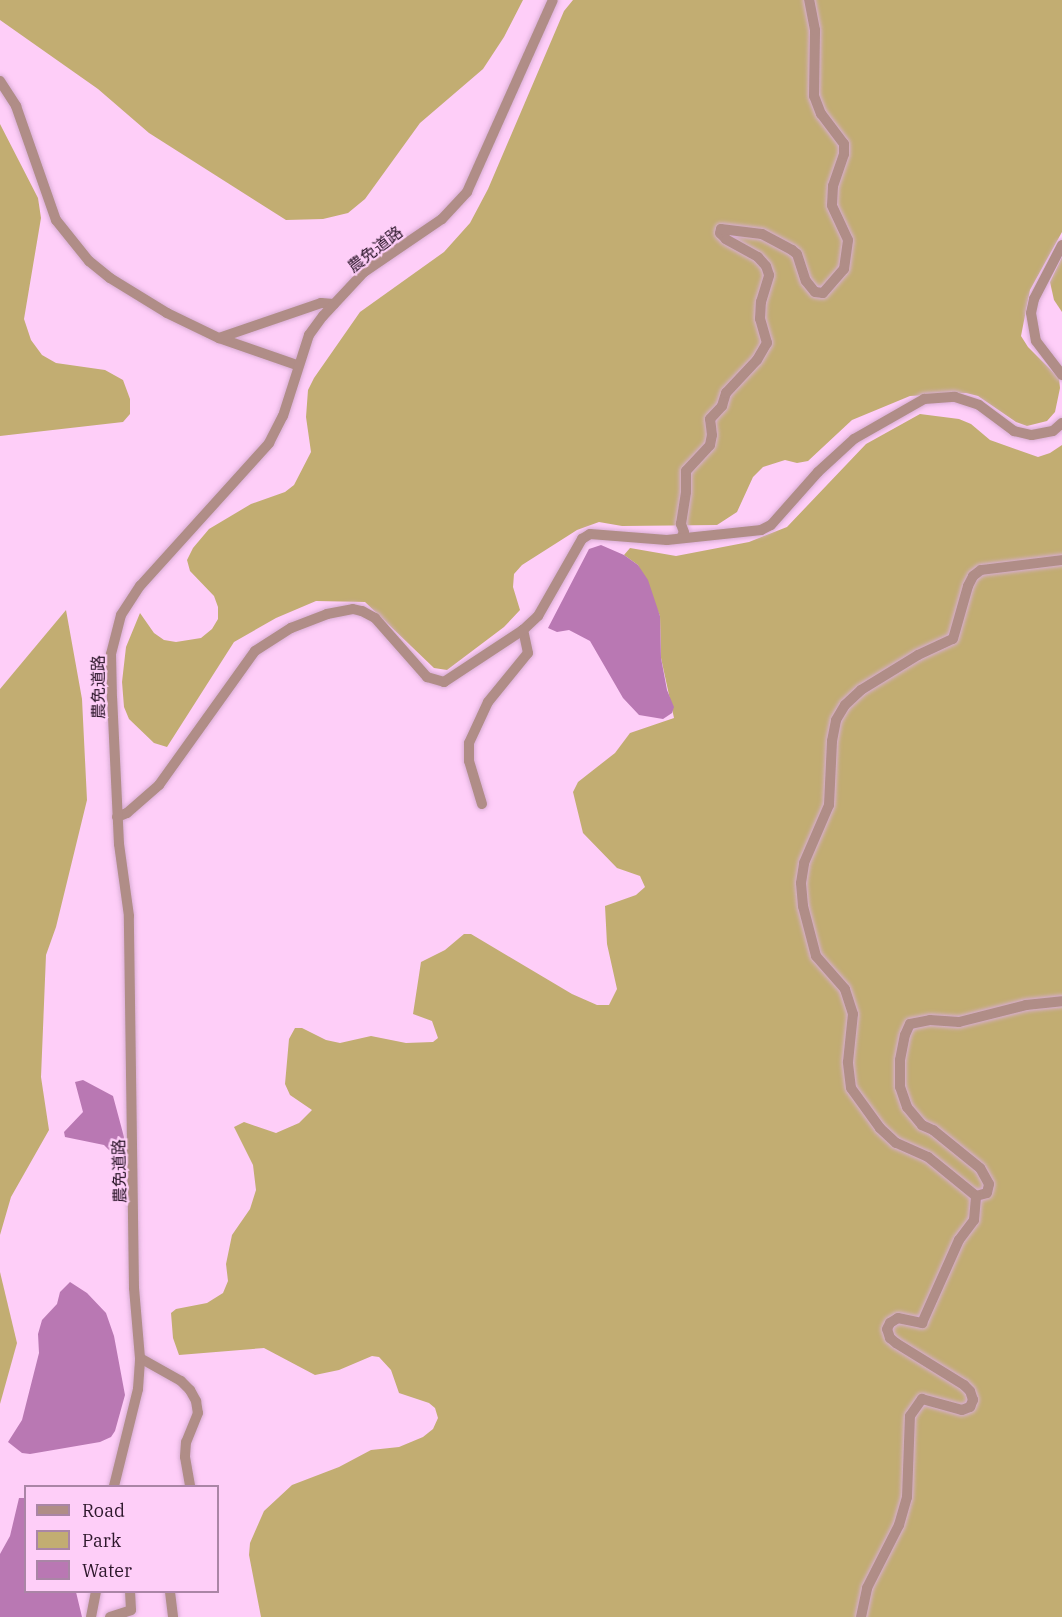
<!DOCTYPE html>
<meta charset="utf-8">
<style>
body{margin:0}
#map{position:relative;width:1062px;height:1617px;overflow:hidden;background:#fecef8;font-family:"IBM Plex Serif","Noto Sans JP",serif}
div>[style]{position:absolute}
.green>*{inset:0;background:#c2ad72}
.water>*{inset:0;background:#b978b3}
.roads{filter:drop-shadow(0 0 2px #d8add3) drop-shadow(0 0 2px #d8add3)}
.minor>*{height:10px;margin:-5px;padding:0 5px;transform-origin:5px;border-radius:5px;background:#b08d87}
span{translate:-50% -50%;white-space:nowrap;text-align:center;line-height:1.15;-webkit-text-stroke:4.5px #fecef8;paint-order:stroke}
.street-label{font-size:16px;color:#2d172b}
.legend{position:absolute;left:24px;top:1485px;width:195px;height:108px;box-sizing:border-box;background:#fecef8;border:2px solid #aa85a6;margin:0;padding:8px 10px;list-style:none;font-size:18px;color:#2d172b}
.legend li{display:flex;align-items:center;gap:12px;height:30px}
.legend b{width:30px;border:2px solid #aa85a6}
</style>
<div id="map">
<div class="green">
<div style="clip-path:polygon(0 0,523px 0,504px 37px,483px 69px,420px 123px,365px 199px,348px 213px,323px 219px,286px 220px,149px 133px,98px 89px,0 20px)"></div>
<div style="clip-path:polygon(573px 0,1062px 0,1062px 232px,1030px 290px,1021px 336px,1028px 347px,1059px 378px,1060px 388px,1055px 412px,1047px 421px,1027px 426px,1016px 422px,978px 396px,966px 393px,910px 396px,852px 420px,808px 461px,797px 463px,785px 460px,763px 467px,753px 477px,737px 512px,717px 525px,622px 526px,599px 522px,577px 530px,522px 565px,514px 574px,513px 587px,520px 610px,504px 627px,447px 670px,434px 668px,365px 602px,316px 601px,276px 618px,234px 642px,167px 747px,154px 743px,129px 719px,124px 707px,122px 682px,126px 647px,140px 613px,154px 633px,164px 640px,176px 642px,201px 638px,212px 629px,218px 619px,218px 607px,214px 596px,190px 571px,187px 560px,193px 548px,209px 529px,251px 504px,285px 492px,294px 485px,311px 452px,306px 417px,308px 390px,314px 378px,360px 312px,444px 252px,470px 223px,488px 189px,564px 11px)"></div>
<div style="clip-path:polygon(0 124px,38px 198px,41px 218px,24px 319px,31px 340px,42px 355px,56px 363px,105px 370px,123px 380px,130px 399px,130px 414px,123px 422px,0 436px)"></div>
<div style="clip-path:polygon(1062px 257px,1062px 312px,1054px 300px,1050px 282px)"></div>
<div style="clip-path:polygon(920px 414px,959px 419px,971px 424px,990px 440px,1038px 457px,1050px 453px,1062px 445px,1062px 1617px,261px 1617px,249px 1555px,250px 1543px,264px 1511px,292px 1485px,339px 1467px,371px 1450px,399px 1447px,423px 1437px,433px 1429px,438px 1418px,435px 1408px,429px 1403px,399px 1393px,391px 1370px,379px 1357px,372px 1356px,339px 1370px,315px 1375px,264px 1348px,179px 1355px,173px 1338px,171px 1313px,176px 1309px,207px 1303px,223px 1293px,228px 1281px,226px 1264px,232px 1235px,250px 1209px,256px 1190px,253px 1165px,234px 1127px,244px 1122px,276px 1133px,299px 1123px,312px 1110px,290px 1095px,285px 1084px,289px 1039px,295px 1028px,302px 1028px,326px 1040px,340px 1043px,371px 1036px,406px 1043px,433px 1042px,438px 1038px,432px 1021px,413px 1014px,421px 962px,445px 950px,464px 934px,471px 934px,572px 994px,597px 1005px,609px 1005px,617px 989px,607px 944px,605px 906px,636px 895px,645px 887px,640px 876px,617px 868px,583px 833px,573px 792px,578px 782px,615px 753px,630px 733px,674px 718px,661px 658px,660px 616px,638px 565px,624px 555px,630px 548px,676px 556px,749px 542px,787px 527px,866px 444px)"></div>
<div style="clip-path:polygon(66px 610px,82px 699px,87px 800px,56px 927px,46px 955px,41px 1077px,49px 1130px,11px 1197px,0 1235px,0 689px)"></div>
<div style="clip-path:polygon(0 1272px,17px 1343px,0 1404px)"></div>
</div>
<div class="water">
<div style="clip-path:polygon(601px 545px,624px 555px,638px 565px,648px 580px,660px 616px,661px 658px,667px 690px,674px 707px,672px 713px,663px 719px,639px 715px,623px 698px,590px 641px,569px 630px,557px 632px,548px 628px,589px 549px)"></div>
<div style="clip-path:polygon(83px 1080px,113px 1096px,124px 1137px,124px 1145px,117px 1153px,109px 1150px,104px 1145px,65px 1137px,64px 1132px,83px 1112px,75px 1082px)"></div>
<div style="clip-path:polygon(70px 1282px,87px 1293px,106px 1313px,114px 1336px,125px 1395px,115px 1431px,111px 1437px,100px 1442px,30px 1454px,22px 1453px,8px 1442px,22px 1420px,39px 1353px,38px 1334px,42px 1320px,57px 1304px,60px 1292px)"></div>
<div style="clip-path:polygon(19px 1498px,25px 1498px,26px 1592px,76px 1592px,82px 1617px,0 1617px,0 1554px,10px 1536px)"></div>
</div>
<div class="roads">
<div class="minor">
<div style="left:0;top:81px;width:30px;rotate:57deg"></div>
<div style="left:16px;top:106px;width:121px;rotate:70.7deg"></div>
<div style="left:56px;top:220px;width:53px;rotate:51.2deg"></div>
<div style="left:89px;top:261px;width:27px;rotate:39deg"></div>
<div style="left:110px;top:278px;width:67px;rotate:31.6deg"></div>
<div style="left:167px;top:313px;width:58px;rotate:25.7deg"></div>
<div style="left:219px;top:338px;width:83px;rotate:19.1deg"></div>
<div style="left:1062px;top:245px;width:61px;rotate:117.4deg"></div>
<div style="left:1034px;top:299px;width:14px;rotate:102deg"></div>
<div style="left:1031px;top:313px;width:28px;rotate:80deg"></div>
<div style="left:1036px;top:341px;width:43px;rotate:52.6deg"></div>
<div style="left:219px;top:338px;width:108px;rotate:-18.9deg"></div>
<div style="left:321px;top:303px;width:13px;rotate:4deg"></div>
<div style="left:682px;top:536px;width:4px;rotate:-63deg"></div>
<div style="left:684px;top:532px;width:9px;rotate:-111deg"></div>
<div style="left:681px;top:524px;width:32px;rotate:-81deg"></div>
<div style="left:686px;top:492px;width:21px;rotate:-90deg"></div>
<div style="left:686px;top:471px;width:35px;rotate:-47deg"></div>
<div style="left:710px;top:445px;width:10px;rotate:-79deg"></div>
<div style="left:712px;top:435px;width:16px;rotate:-97deg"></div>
<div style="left:710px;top:419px;width:18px;rotate:-47deg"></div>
<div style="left:722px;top:406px;width:14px;rotate:-73deg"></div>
<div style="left:726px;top:393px;width:45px;rotate:-46.8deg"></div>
<div style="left:757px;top:360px;width:20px;rotate:-60deg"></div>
<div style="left:767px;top:343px;width:25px;rotate:-106deg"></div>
<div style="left:760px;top:319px;width:17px;rotate:-87deg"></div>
<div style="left:761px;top:302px;width:28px;rotate:-73deg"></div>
<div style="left:769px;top:275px;width:9px;rotate:-108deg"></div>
<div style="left:766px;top:266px;width:12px;rotate:-132deg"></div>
<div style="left:758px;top:257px;width:37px;rotate:-151deg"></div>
<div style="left:726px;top:239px;width:8px;rotate:-135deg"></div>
<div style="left:720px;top:233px;width:4px;rotate:-76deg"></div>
<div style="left:721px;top:229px;width:41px;rotate:7deg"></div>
<div style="left:762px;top:234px;width:34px;rotate:28deg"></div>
<div style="left:792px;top:250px;width:6px;rotate:39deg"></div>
<div style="left:797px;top:254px;width:28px;rotate:72deg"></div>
<div style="left:806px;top:281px;width:14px;rotate:51deg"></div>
<div style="left:815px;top:292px;width:8px;rotate:7deg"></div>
<div style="left:823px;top:293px;width:32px;rotate:-49deg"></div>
<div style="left:844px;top:269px;width:29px;rotate:-82deg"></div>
<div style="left:848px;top:240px;width:38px;rotate:-115deg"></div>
<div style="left:832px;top:205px;width:19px;rotate:-87deg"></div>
<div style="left:833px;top:186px;width:34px;rotate:-71deg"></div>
<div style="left:844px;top:154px;width:10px;rotate:-90deg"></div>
<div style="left:844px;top:144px;width:38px;rotate:-127deg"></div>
<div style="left:821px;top:114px;width:19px;rotate:-111deg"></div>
<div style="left:814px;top:96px;width:66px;rotate:-89.1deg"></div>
<div style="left:815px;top:30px;width:31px;rotate:-101deg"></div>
<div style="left:482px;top:804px;width:45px;rotate:-106.8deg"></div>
<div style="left:469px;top:761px;width:18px;rotate:-90deg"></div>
<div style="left:469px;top:743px;width:45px;rotate:-65.1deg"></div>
<div style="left:488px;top:702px;width:63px;rotate:-50.8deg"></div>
<div style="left:528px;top:653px;width:24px;rotate:-102deg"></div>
<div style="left:117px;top:817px;width:11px;rotate:-22deg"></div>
<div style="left:127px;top:813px;width:43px;rotate:-41.2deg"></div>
<div style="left:159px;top:785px;width:165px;rotate:-54.4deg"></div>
<div style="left:255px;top:651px;width:43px;rotate:-32.6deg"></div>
<div style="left:291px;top:628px;width:39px;rotate:-21deg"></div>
<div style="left:327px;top:614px;width:26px;rotate:-11deg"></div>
<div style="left:353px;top:609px;width:9px;rotate:13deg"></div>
<div style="left:362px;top:611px;width:15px;rotate:28deg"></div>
<div style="left:375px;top:618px;width:79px;rotate:48.6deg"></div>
<div style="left:427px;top:677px;width:18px;rotate:16deg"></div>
<div style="left:444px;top:682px;width:95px;rotate:-33.4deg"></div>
<div style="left:523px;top:630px;width:21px;rotate:-43deg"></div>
<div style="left:538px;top:616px;width:89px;rotate:-60.3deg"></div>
<div style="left:582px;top:539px;width:9px;rotate:-32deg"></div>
<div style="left:590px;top:534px;width:77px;rotate:4.5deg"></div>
<div style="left:667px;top:540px;width:95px;rotate:-6.1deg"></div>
<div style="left:761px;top:530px;width:11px;rotate:-27deg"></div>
<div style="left:771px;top:525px;width:71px;rotate:-48.4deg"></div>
<div style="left:818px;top:472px;width:49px;rotate:-42.5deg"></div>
<div style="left:854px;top:439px;width:81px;rotate:-29.7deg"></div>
<div style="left:924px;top:399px;width:31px;rotate:-4deg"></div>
<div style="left:955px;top:397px;width:25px;rotate:18deg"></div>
<div style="left:979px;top:405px;width:44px;rotate:36.6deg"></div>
<div style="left:1014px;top:431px;width:18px;rotate:13deg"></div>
<div style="left:1032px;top:435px;width:21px;rotate:-11deg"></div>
<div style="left:1053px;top:431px;width:12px;rotate:-42deg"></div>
<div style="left:976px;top:1196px;width:62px;rotate:-140.9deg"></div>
<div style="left:928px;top:1157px;width:35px;rotate:-156deg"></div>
<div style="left:896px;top:1143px;width:22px;rotate:-137deg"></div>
<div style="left:880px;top:1128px;width:49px;rotate:-125.9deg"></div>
<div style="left:851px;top:1088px;width:26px;rotate:-97deg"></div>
<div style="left:848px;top:1062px;width:48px;rotate:-84.1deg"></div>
<div style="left:853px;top:1014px;width:26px;rotate:-108deg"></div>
<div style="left:845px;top:989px;width:44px;rotate:-131.3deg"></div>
<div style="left:816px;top:956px;width:52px;rotate:-104.6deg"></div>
<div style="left:803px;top:906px;width:23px;rotate:-95deg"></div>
<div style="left:801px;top:883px;width:20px;rotate:-81deg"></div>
<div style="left:804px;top:863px;width:63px;rotate:-66.7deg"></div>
<div style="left:829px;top:805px;width:64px;rotate:-87.3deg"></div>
<div style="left:832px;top:741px;width:21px;rotate:-79deg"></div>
<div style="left:836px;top:720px;width:17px;rotate:-59deg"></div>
<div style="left:845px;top:705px;width:22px;rotate:-43deg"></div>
<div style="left:861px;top:690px;width:67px;rotate:-31.6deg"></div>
<div style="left:918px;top:655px;width:38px;rotate:-25deg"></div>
<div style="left:953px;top:639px;width:55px;rotate:-74.2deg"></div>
<div style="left:968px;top:586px;width:11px;rotate:-63deg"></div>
<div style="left:973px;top:576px;width:10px;rotate:-37deg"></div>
<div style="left:981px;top:570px;width:82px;rotate:-7deg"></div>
<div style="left:976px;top:1196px;width:11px;rotate:-15deg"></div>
<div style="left:987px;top:1193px;width:9px;rotate:-77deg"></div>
<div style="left:989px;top:1184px;width:18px;rotate:-119deg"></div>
<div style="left:980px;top:1168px;width:60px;rotate:-141deg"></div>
<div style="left:933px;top:1130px;width:12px;rotate:-156deg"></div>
<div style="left:922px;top:1125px;width:23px;rotate:-130deg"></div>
<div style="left:907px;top:1107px;width:21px;rotate:-109deg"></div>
<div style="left:900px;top:1087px;width:27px;rotate:-90deg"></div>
<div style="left:900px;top:1060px;width:25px;rotate:-79deg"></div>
<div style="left:905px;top:1035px;width:12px;rotate:-66deg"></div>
<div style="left:910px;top:1024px;width:20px;rotate:-11deg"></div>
<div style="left:930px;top:1020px;width:29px;rotate:4deg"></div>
<div style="left:959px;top:1022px;width:69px;rotate:-14.2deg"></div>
<div style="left:1026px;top:1005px;width:36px;rotate:-6deg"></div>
<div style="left:140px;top:1358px;width:47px;rotate:29.3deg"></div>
<div style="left:181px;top:1381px;width:13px;rotate:45deg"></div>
<div style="left:190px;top:1390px;width:13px;rotate:61deg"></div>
<div style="left:196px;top:1401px;width:12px;rotate:81deg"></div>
<div style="left:198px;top:1413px;width:31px;rotate:112deg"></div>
<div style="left:186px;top:1442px;width:15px;rotate:94deg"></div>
<div style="left:185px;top:1457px;width:29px;rotate:80deg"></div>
<div style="left:114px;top:1486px;width:100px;rotate:-76.1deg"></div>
<div style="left:138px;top:1389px;width:31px;rotate:-86deg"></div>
<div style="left:140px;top:1358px;width:70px;rotate:-94.9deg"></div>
<div style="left:134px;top:1288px;width:372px;rotate:-90.8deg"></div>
<div style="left:129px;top:916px;width:73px;rotate:-97.9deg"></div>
<div style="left:119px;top:844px;width:146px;rotate:-92.7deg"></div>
<div style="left:112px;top:698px;width:44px;rotate:-91.3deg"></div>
<div style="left:111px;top:654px;width:40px;rotate:-75.6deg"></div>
<div style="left:121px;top:615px;width:35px;rotate:-57deg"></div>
<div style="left:140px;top:586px;width:193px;rotate:-47.9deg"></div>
<div style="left:269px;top:443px;width:30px;rotate:-63deg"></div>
<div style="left:283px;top:416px;width:85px;rotate:-72.2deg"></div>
<div style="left:309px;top:335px;width:24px;rotate:-54deg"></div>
<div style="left:323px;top:316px;width:60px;rotate:-47deg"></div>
<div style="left:364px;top:272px;width:94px;rotate:-34.2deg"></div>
<div style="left:442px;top:219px;width:37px;rotate:-47deg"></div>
<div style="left:467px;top:192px;width:210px;rotate:-65.9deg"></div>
<div style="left:170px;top:1592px;width:25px;rotate:83deg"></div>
<div style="left:91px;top:1617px;width:25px;rotate:-79deg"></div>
<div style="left:110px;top:1617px;width:22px;rotate:-18deg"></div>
<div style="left:131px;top:1610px;width:18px;rotate:-93deg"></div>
<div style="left:861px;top:1617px;width:30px;rotate:-78deg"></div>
<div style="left:867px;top:1588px;width:71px;rotate:-63.1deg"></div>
<div style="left:899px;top:1525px;width:29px;rotate:-74deg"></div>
<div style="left:907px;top:1497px;width:81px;rotate:-87.9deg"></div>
<div style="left:910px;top:1416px;width:21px;rotate:-55deg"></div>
<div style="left:922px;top:1399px;width:41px;rotate:15.4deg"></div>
<div style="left:962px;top:1410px;width:9px;rotate:-21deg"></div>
<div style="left:970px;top:1407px;width:8px;rotate:-67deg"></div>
<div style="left:973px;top:1400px;width:9px;rotate:-108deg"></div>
<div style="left:970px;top:1391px;width:8px;rotate:-135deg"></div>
<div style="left:964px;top:1385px;width:80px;rotate:-148.3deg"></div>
<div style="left:896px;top:1343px;width:8px;rotate:-140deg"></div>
<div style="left:890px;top:1338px;width:9px;rotate:-108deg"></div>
<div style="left:887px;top:1329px;width:7px;rotate:-63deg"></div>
<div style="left:890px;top:1323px;width:9px;rotate:-32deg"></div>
<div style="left:898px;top:1318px;width:25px;rotate:12deg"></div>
<div style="left:922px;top:1323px;width:91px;rotate:-66deg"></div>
<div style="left:959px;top:1240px;width:25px;rotate:-53deg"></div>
<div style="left:974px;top:1220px;width:24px;rotate:-85deg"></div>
</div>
</div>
<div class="street-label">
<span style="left:375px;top:249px;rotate:-37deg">農免道路</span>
<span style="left:98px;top:687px;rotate:-90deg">農免道路</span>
<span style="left:119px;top:1171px;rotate:-91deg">農免道路</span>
</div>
<ul class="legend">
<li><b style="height:8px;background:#b08d87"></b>Road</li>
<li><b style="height:16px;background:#c2ad72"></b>Park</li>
<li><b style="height:16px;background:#b978b3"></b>Water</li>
</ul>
</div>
